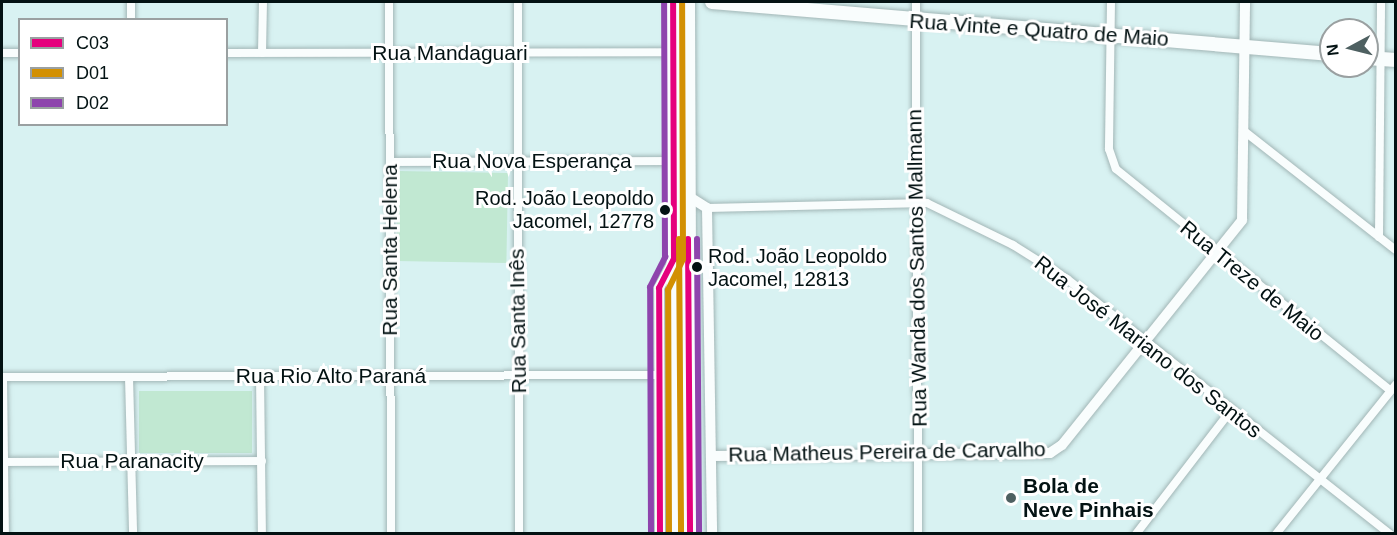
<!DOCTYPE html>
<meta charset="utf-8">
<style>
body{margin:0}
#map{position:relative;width:1397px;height:535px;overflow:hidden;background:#d8f2f2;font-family:Helvetica,sans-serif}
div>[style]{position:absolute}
.green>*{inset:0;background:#c1e8d2;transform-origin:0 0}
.roads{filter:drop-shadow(0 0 2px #a2b6b6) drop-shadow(0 0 2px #a2b6b6)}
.minor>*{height:8px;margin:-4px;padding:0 4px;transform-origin:4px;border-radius:4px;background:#f9fdfd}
.tertiary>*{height:10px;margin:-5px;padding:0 5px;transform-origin:5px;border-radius:5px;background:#f9fdfd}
.primary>*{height:14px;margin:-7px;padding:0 7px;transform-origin:7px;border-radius:7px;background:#f9fdfd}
.trunk>*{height:14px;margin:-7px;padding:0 7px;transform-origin:7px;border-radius:7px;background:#f9fdfd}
.bus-1>*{height:6px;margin:-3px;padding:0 3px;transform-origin:3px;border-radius:3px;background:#e5007d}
.bus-2>*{height:6px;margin:-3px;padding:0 3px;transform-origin:3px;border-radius:3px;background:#d29003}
.bus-3>*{height:6px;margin:-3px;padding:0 3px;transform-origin:3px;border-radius:3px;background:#8e44ad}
.dots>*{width:16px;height:16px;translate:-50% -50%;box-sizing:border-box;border:3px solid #fff;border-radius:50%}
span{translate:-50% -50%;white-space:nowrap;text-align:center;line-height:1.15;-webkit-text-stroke:6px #fff;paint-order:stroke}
.bus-label{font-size:20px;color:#031213}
.right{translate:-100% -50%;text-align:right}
.left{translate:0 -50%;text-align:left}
.street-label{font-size:21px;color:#031213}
.poi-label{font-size:21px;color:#031213;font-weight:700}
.frame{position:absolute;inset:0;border:3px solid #031213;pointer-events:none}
.legend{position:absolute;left:18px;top:18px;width:210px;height:108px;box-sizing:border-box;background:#fff;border:2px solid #9aa0a1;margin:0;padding:8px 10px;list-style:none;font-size:18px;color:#031213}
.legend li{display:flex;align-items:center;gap:12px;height:30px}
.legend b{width:30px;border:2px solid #9aa0a1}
.north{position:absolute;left:1319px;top:18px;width:60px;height:60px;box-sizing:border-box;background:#fff;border:2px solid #9aa0a1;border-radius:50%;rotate:263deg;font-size:16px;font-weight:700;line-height:24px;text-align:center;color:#031213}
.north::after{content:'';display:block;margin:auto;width:21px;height:27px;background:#4e6061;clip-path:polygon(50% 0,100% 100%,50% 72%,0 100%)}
</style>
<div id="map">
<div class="green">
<div style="left:398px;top:171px;width:110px;height:90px;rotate:1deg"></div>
<div style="left:252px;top:391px;width:62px;height:113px;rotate:90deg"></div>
</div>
<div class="roads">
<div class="minor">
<div style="left:131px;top:2px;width:18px;rotate:90deg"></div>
<div style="left:389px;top:2px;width:532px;rotate:89.78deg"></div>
<div style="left:518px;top:2px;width:532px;rotate:89.89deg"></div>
<div style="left:916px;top:2px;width:532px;rotate:89.78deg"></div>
<div style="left:1111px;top:2px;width:147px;rotate:90.8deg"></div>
<div style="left:1109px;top:149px;width:21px;rotate:71deg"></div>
<div style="left:1116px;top:169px;width:352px;rotate:38.9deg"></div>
<div style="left:2px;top:53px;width:18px"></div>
<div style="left:226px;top:53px;width:448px;rotate:-0.1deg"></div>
<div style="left:262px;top:53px;width:51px;rotate:-88.9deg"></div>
<div style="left:1244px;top:131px;width:193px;rotate:38.1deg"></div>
<div style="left:390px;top:162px;width:284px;rotate:-0.2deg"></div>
<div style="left:707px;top:208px;width:220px;rotate:-1.3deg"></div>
<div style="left:927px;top:203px;width:96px;rotate:26deg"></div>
<div style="left:1013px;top:245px;width:64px;rotate:32.2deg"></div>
<div style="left:1067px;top:279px;width:412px;rotate:38.3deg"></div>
<div style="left:1379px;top:237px;width:235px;rotate:-89.5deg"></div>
<div style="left:260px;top:376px;width:158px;rotate:89.3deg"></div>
<div style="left:2px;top:377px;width:658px;rotate:-0.17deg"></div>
<div style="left:3px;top:377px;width:157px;rotate:89.3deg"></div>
<div style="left:129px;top:377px;width:157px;rotate:88.5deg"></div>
<div style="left:2px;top:462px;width:260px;rotate:-0.2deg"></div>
<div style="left:1136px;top:534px;width:156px;rotate:-52.5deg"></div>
<div style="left:1276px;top:534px;width:192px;rotate:-51.3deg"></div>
</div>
<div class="tertiary">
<div style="left:688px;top:196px;width:22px;rotate:32deg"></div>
<div style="left:707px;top:208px;width:326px;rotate:89.1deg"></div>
<div style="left:711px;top:456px;width:339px;rotate:-0.5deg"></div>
<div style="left:1050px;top:453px;width:14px;rotate:-34deg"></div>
<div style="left:1062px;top:445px;width:288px;rotate:-51.3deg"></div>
<div style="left:1242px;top:220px;width:218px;rotate:-89.2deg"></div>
<div style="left:660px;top:534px;width:246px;rotate:-90.2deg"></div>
<div style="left:659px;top:288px;width:30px;rotate:-62deg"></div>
</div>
<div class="primary">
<div style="left:712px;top:2px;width:621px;rotate:4.8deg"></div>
<div style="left:1367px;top:58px;width:29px;rotate:4deg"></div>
</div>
<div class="trunk">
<div style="left:673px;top:2px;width:532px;rotate:89.89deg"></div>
<div style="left:688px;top:2px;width:532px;rotate:89.78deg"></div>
</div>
</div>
<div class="bus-1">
<div style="left:688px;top:239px;width:295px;rotate:89.6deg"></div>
<div style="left:660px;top:534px;width:246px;rotate:-90.2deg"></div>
<div style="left:659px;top:288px;width:33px;rotate:-63deg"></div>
<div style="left:674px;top:259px;width:257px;rotate:-90.2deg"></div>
</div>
<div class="bus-2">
<div style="left:679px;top:239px;width:295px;rotate:89.6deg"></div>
<div style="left:669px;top:534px;width:244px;rotate:-90.2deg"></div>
<div style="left:668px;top:290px;width:34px;rotate:-64deg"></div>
<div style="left:683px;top:259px;width:257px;rotate:-90.2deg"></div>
</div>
<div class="bus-3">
<div style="left:697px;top:239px;width:295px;rotate:89.6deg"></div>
<div style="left:651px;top:534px;width:247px;rotate:-90.2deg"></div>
<div style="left:650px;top:287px;width:34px;rotate:-63deg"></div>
<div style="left:665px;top:257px;width:255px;rotate:-90.2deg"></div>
</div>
<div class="dots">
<div style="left:665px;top:210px;background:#031213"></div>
<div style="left:697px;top:267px;background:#031213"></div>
<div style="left:1011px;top:498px;background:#4e6061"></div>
</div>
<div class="bus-label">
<span class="right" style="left:654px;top:210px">Rod. João Leopoldo<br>Jacomel, 12778</span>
<span class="left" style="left:708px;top:268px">Rod. João Leopoldo<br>Jacomel, 12813</span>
</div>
<div class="street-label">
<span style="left:1039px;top:30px;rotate:4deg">Rua Vinte e Quatro de Maio</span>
<span style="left:450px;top:53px">Rua Mandaguari</span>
<span style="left:532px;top:161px">Rua Nova Esperança</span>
<span style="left:390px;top:250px;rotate:-90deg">Rua Santa Helena</span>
<span style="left:917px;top:268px;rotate:-91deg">Rua Wanda dos Santos Mallmann</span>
<span style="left:1252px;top:281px;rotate:39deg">Rua Treze de Maio</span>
<span style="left:518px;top:321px;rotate:-91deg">Rua Santa Inês</span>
<span style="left:1148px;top:347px;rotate:38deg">Rua José Mariano dos Santos</span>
<span style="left:331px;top:376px">Rua Rio Alto Paraná</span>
<span style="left:887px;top:452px;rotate:-1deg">Rua Matheus Pereira de Carvalho</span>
<span style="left:132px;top:461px">Rua Paranacity</span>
</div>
<div class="poi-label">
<span class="left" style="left:1023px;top:498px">Bola de<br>Neve Pinhais</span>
</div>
<div class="frame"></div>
<ul class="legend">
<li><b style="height:8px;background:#e5007d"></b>C03</li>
<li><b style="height:8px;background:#d29003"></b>D01</li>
<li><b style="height:8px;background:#8e44ad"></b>D02</li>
</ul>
<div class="north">N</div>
</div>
